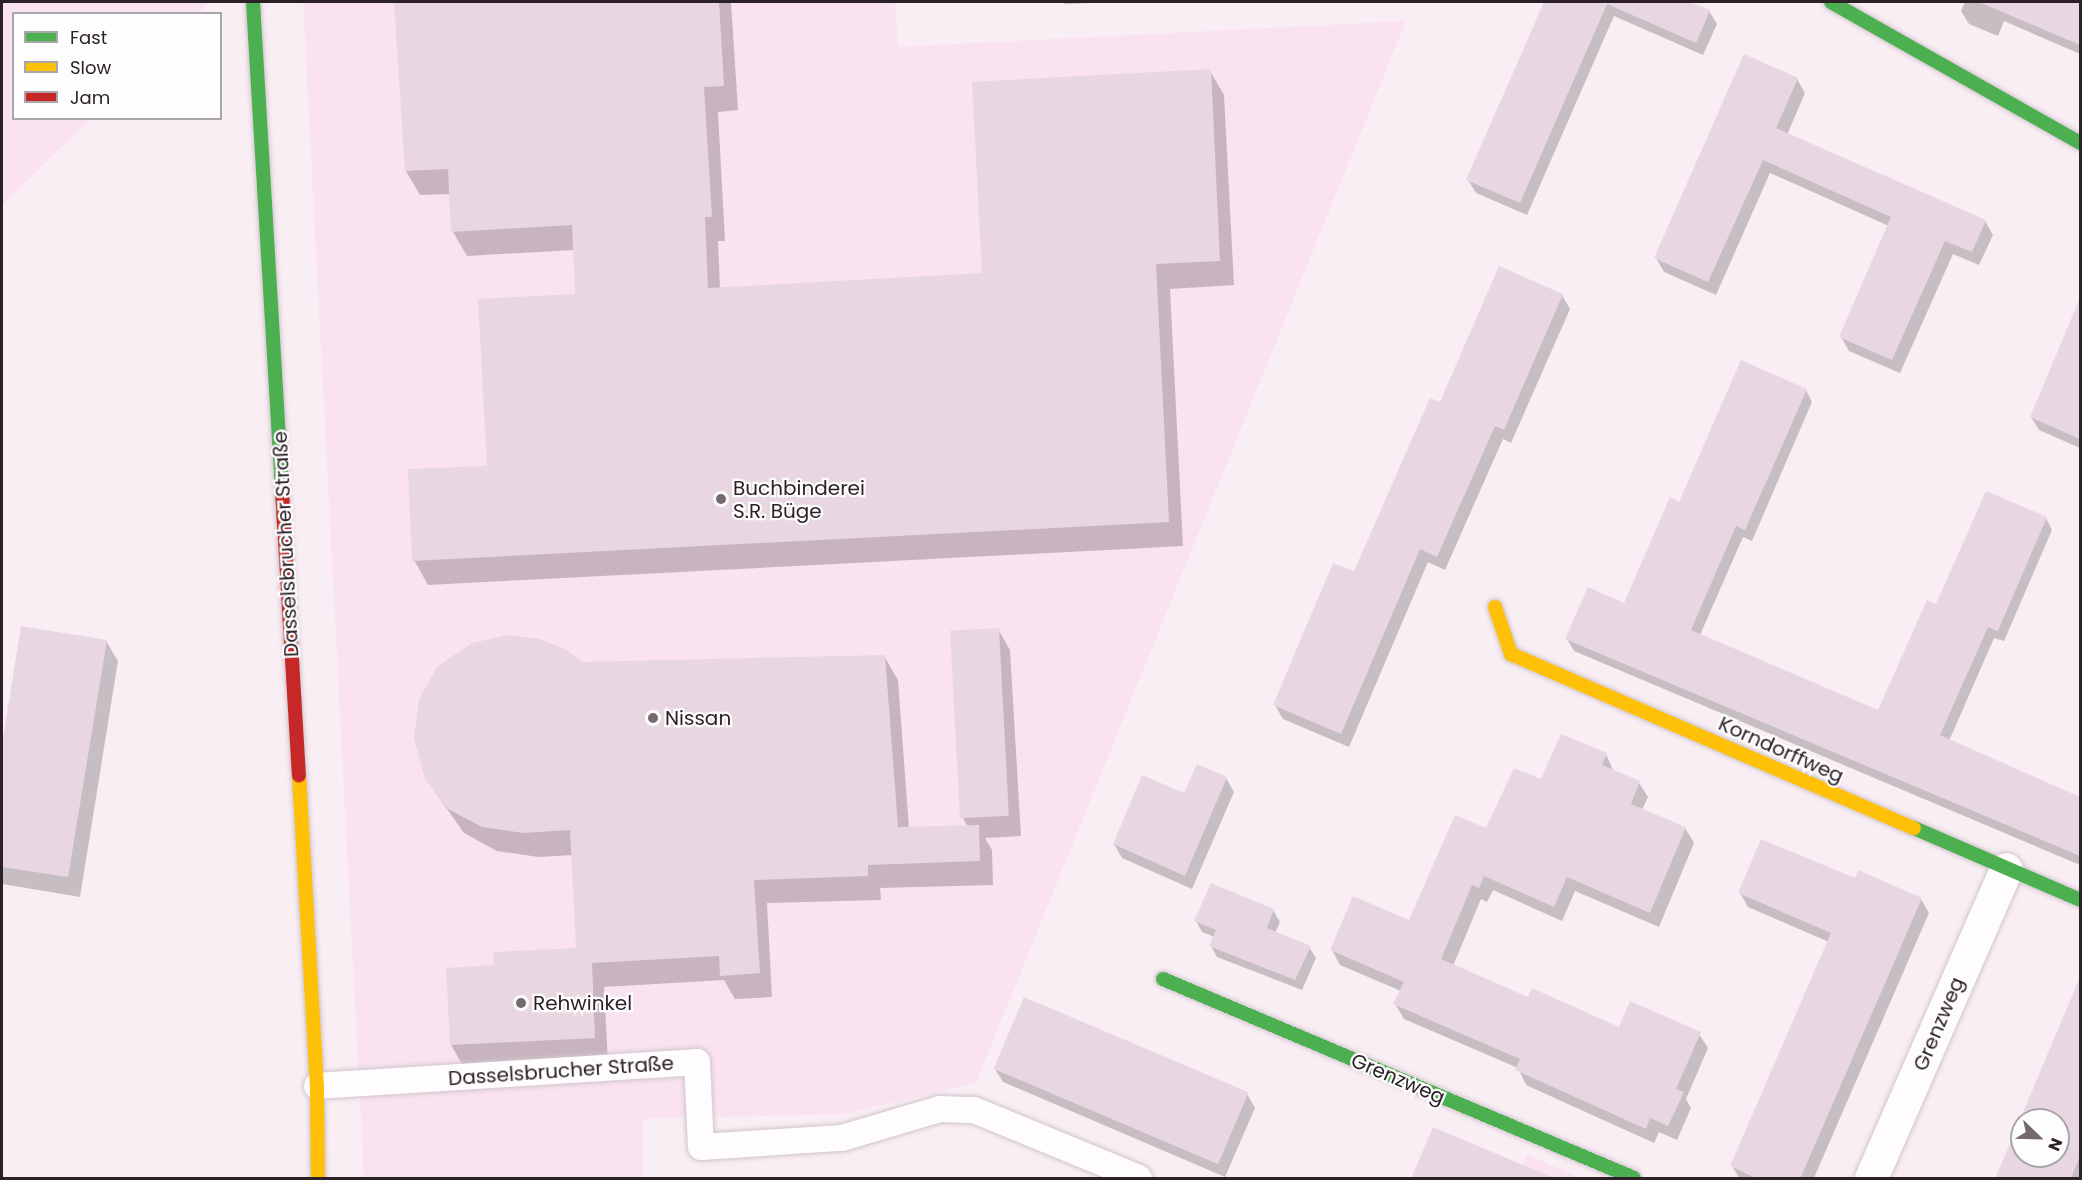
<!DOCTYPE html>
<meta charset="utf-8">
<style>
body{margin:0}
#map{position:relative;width:2082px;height:1180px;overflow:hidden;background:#f9eef4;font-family:Poppins,sans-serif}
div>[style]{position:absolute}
.built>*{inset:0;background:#fae2f0}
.shadow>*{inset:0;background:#0003}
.building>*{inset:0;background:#e8d7e1;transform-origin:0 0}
.roads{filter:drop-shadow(0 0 2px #d0c5cc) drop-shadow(0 0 2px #d0c5cc)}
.lane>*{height:26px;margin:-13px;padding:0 13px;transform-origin:13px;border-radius:13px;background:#fefcfd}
.street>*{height:33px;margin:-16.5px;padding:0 16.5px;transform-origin:16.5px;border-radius:16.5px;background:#fefcfd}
.fast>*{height:14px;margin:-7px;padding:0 7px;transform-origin:7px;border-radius:7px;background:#4caf50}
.slow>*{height:14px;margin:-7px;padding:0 7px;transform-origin:7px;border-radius:7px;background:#ffc107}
.jam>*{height:14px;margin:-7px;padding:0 7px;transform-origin:7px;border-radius:7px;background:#c62828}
.dots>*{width:16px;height:16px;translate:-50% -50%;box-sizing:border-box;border:3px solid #fdfdfd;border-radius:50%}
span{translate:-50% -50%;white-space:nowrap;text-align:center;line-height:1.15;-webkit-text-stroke:4.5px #fdfdfd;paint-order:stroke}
.poi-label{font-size:20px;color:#2d2128}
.left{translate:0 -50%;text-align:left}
.street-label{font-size:20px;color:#2d2128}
.frame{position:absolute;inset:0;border:3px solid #2d2128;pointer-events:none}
.legend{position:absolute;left:12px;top:12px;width:210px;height:108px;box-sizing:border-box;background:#fdfdfd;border:2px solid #aaa5a8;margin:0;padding:8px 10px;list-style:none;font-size:18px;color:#2d2128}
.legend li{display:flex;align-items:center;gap:12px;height:30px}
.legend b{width:30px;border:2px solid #aaa5a8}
.north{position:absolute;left:2010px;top:1108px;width:60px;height:60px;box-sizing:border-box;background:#fdfdfd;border:2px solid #aaa5a8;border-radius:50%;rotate:113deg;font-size:16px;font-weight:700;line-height:24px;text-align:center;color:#2d2128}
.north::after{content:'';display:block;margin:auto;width:21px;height:27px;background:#74696f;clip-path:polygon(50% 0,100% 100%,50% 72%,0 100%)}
</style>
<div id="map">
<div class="built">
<div style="clip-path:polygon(2px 2px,209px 2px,209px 3px,198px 13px,14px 14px,14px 118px,90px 119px,2px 205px)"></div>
<div style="clip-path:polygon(303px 2px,895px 2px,898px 47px,1406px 21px,976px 1083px,845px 1114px,643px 1119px,643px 1178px,364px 1178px)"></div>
<div style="clip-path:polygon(1527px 1155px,1581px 1178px,1518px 1178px)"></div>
</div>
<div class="shadow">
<div style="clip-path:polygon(395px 2px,731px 2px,738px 110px,718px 112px,725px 241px,718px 241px,720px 288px,983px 275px,1210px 71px,1224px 95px,1234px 285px,1170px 289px,1183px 546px,428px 585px,414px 560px,488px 467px,576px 296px,574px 250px,467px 256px,453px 232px,451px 194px,420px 195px,406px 171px)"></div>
<div style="clip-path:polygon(1063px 2px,1118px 2px,1064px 4px)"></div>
<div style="clip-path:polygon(1545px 2px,1686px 2px,1709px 11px,1717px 24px,1703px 55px,1614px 16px,1527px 215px,1476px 193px,1468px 180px)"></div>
<div style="clip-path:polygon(1965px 2px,2080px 2px,2080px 54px,2004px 21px,1998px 36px,1969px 24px,1961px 11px)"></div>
<div style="clip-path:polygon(1797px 79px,1805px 93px,1787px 135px,1985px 221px,1993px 235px,1979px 265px,1953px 254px,1900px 373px,1849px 351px,1841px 337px,1889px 226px,1770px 173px,1716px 295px,1664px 272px,1656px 258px)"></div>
<div style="clip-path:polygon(1562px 295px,1570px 309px,1511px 443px,1503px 439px,1445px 570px,1428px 562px,1349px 747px,1283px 719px,1275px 705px,1355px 573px,1441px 404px)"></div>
<div style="clip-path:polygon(2080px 301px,2080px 448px,2039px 430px,2031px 417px)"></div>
<div style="clip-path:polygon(1806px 390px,1812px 402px,1752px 541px,1743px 537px,1700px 635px,1879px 712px,1937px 606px,2046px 518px,2052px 530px,2004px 641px,1994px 638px,1949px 741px,2080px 798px,2080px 865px,1574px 651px,1567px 639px,1625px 605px,1680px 503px)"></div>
<div style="clip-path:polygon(22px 627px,106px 641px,118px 661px,80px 897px,2px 884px,2px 754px)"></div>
<div style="clip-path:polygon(998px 629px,1010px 650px,1021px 836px,985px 838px,992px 850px,993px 885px,880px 888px,881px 900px,767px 903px,772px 997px,735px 999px,724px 980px,604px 987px,608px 1062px,465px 1069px,451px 1045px,448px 969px,496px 967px,578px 949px,573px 855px,538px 857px,497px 851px,464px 833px,426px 779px,581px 663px,884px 656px,898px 680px,909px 829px,968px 827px,963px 818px)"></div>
<div style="clip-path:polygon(1606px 754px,1614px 772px,1639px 783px,1648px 797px,1642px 810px,1685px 828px,1694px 843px,1659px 927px,1575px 891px,1562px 921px,1493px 890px,1487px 902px,1481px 899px,1453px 966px,1529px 999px,1620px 1029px,1699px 1034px,1708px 1048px,1686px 1099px,1691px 1108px,1677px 1140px,1659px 1132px,1654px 1143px,1526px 1085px,1518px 1068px,1404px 1019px,1395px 1004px,1401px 991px,1340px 965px,1332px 950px,1410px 922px,1487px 830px,1541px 781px)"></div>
<div style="clip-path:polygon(1226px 778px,1234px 792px,1192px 889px,1122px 858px,1114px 844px,1185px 795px)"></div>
<div style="clip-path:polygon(1855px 880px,1921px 899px,1929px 913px,1814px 1178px,1739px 1178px,1732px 1166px,1829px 942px,1748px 907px,1740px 893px)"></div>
<div style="clip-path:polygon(1273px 910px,1280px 922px,1275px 933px,1309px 947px,1316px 958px,1302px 990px,1217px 957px,1211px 946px,1215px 937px,1202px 932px,1196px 921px)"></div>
<div style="clip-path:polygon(evenodd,2080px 981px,2080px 1178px,1997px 1178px,2080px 981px,2022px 1120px,2058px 1120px,2058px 1156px,2022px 1156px,2022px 1120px)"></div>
<div style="clip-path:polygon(995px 1069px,1247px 1094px,1255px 1108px,1225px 1177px,1003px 1082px)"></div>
</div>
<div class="building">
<div style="clip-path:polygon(394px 2px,719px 2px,724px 86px,704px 87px,712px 217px,705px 217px,708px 288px,982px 273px,972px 82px,1211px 69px,1220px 261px,1156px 264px,1169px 522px,412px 561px,408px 469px,487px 466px,478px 299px,575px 294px,572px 225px,451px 232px,448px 169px,405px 171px)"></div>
<div style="clip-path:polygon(1544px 2px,1690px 2px,1710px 10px,1696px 43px,1607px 4px,1520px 203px,1466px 180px)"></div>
<div style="clip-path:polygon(1979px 2px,2080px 2px,2080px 45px)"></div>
<div style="clip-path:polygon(1744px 54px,1798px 78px,1776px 128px,1986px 220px,1972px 252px,1945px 241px,1892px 360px,1839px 337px,1891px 217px,1763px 160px,1708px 282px,1654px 258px)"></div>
<div style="clip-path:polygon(1499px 266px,1563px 294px,1504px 430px,1495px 426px,1437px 557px,1420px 549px,1341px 734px,1273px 705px,1333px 563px,1354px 571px,1430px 398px,1440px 402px)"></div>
<div style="clip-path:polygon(2080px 298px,2080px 439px,2030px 417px)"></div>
<div style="clip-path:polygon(1741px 360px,1807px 389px,1745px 530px,1736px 526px,1691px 630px,1878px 710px,1927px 600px,1936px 604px,1986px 491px,2047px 517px,1998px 631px,1988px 627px,1940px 735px,2080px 797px,2080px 856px,1565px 639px,1588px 587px,1624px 603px,1670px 497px,1679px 502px)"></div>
<div style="clip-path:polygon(21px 626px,107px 640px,68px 877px,2px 867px,2px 745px)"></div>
<div style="left:999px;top:628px;width:188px;height:49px;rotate:87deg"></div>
<div style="clip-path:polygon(508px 635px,540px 639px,565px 649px,582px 662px,885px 655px,898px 827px,979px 825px,980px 861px,868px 865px,868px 876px,754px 880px,760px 973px,720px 976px,719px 956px,592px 963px,595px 1038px,450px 1045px,446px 968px,494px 965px,493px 952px,576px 948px,570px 830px,523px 833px,482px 827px,448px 809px,425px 779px,414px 738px,419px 699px,438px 666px,472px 643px)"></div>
<div style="clip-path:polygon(1561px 734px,1607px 753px,1602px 765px,1640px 781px,1631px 804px,1686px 827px,1650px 913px,1567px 877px,1554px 907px,1484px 876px,1479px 888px,1472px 885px,1441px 959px,1528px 997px,1532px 988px,1619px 1027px,1630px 1001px,1701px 1032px,1676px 1089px,1684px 1092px,1668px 1126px,1650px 1118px,1646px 1129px,1515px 1070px,1520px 1059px,1393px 1004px,1404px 982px,1330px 950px,1353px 896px,1409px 920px,1455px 815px,1486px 828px,1514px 768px,1541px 779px)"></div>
<div style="clip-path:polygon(1197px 764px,1227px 777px,1185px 876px,1113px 844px,1142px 775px,1184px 793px)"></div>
<div style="clip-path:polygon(1761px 839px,1855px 878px,1858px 870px,1922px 898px,1800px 1179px,1758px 1179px,1730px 1166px,1831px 933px,1738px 893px)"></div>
<div style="clip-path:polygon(1211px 883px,1274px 909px,1267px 928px,1311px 946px,1295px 980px,1209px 946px,1216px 930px,1194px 921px)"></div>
<div style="clip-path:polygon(evenodd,2080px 977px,2080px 1155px,2071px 1179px,1995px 1179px,2080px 977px,2022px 1120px,2058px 1120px,2058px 1156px,2022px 1156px,2022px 1120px)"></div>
<div style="left:1024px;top:997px;width:244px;height:78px;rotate:23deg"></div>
<div style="clip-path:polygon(1433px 1127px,1554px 1178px,1554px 1179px,1411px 1179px)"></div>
</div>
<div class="roads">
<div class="lane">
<div style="left:317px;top:1086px;width:381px;rotate:-3.6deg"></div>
<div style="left:697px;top:1062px;width:85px;rotate:87.3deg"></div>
<div style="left:701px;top:1147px;width:141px;rotate:-3.7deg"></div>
<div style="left:842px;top:1138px;width:102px;rotate:-16.5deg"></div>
<div style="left:940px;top:1109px;width:34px;rotate:2deg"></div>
<div style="left:974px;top:1110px;width:178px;rotate:22.4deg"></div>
</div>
<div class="street">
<div style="left:1871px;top:1178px;width:337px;rotate:-66.4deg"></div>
</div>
<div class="fast">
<div style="left:253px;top:2px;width:490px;rotate:86.6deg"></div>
<div style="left:1831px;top:2px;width:286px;rotate:29.5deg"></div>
<div style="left:1914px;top:828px;width:181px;rotate:23.4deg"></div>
<div style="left:1163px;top:979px;width:511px;rotate:22.9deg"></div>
</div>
<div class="slow">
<div style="left:1495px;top:607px;width:50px;rotate:71.2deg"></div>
<div style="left:1511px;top:654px;width:439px;rotate:23.4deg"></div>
<div style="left:299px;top:775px;width:312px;rotate:86.7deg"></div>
<div style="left:317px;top:1086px;width:92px;rotate:89.4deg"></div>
</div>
<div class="jam">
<div style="left:282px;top:491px;width:285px;rotate:86.6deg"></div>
</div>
</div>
<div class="dots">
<div style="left:721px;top:499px;background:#74696f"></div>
<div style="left:653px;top:718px;background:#74696f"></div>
<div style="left:521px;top:1003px;background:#74696f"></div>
</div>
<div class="poi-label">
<span class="left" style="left:733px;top:500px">Buchbinderei<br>S.R. Büge</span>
<span class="left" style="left:665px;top:718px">Nissan</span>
<span class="left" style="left:533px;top:1003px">Rehwinkel</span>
</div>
<div class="street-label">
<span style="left:286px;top:544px;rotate:-93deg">Dasselsbrucher Straße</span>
<span style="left:1781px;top:750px;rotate:24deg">Korndorffweg</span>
<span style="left:1939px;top:1024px;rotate:-67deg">Grenzweg</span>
<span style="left:561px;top:1071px;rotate:-4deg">Dasselsbrucher Straße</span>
<span style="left:1398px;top:1079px;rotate:23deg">Grenzweg</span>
</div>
<div class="frame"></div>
<ul class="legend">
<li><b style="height:8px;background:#4caf50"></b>Fast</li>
<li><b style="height:8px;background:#ffc107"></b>Slow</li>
<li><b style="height:8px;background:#c62828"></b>Jam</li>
</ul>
<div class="north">N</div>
</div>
